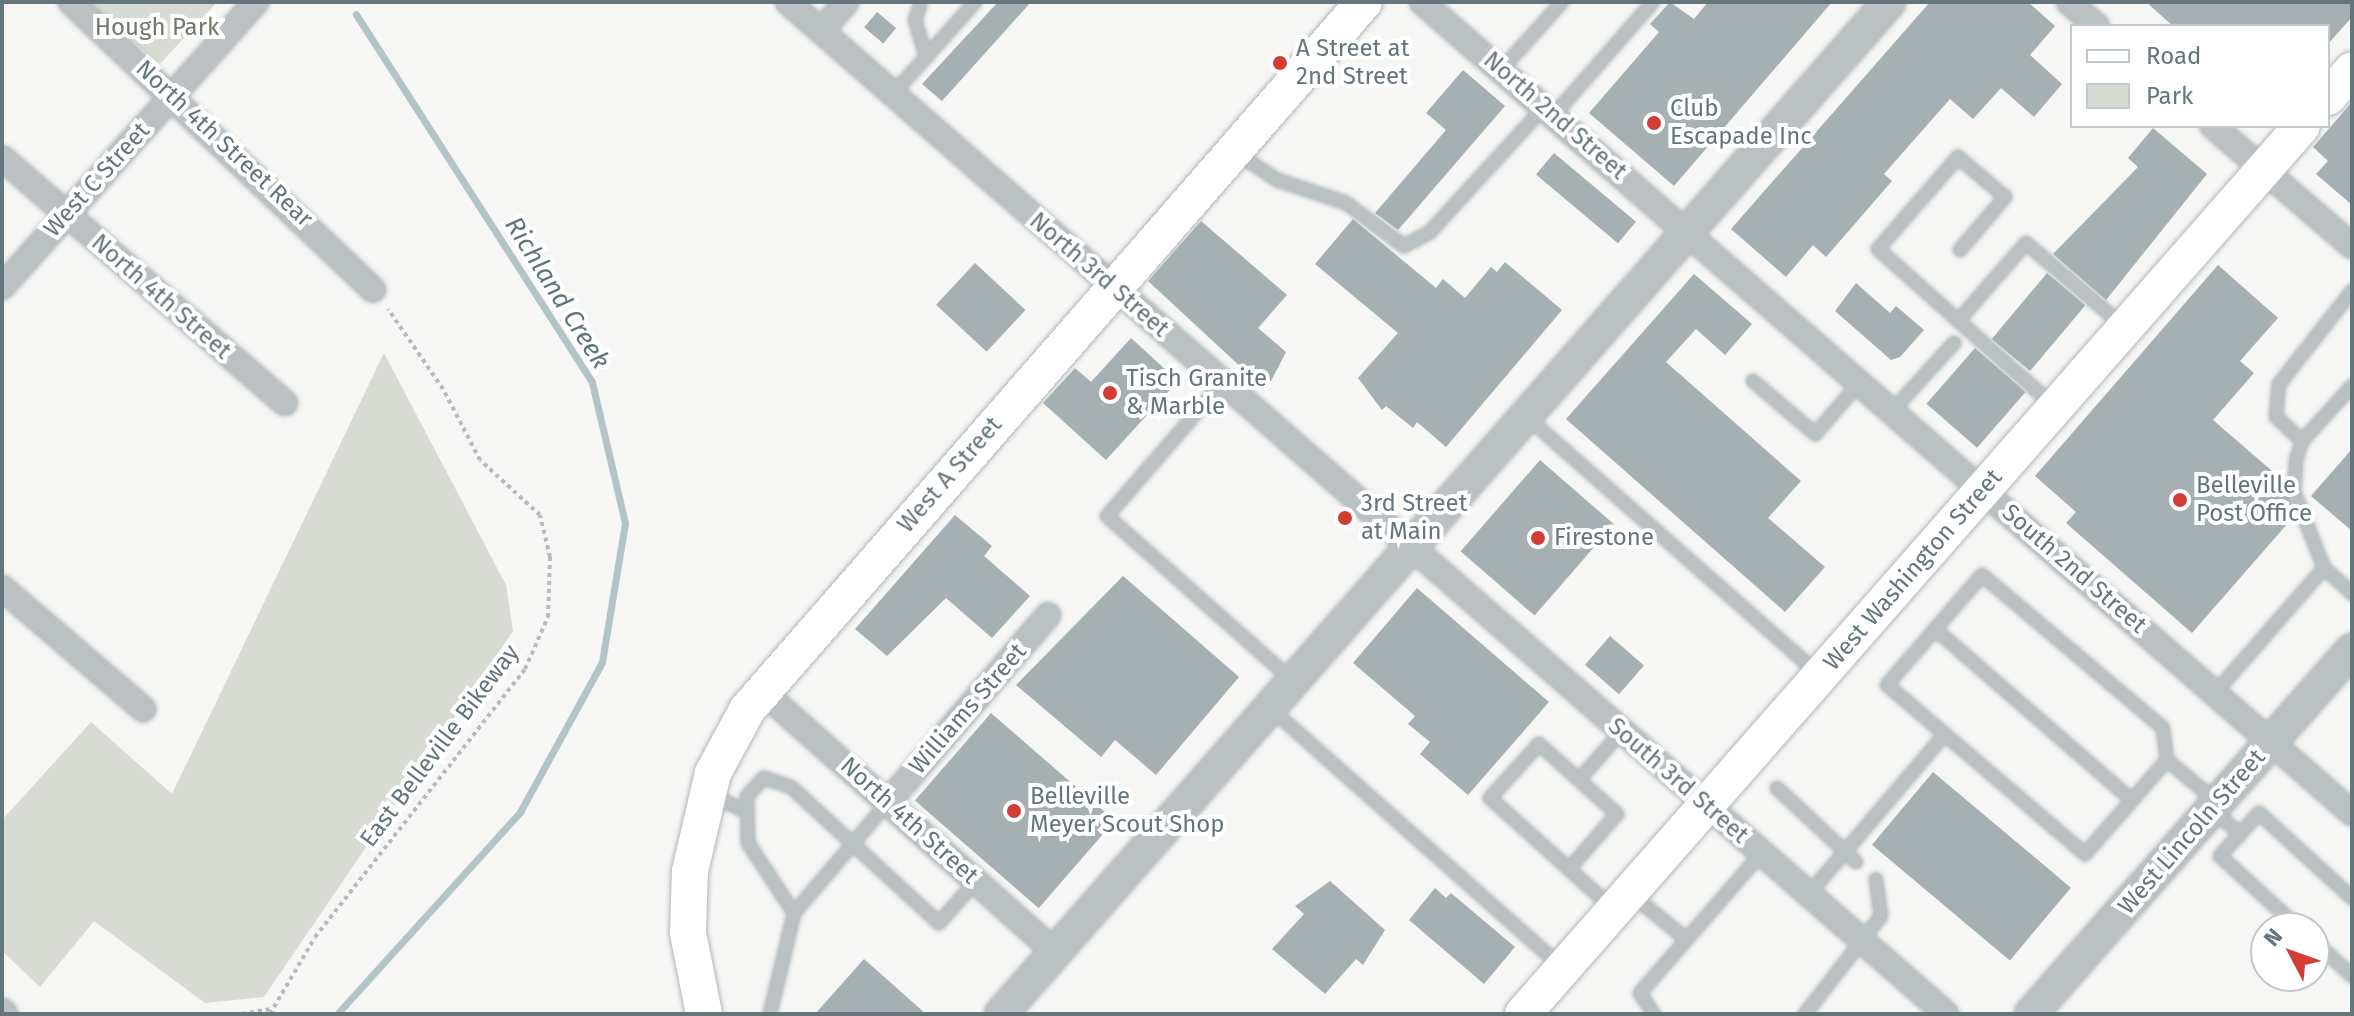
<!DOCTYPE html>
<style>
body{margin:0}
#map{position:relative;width:2354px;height:1016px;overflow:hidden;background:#f6f6f4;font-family:"Fira Sans",sans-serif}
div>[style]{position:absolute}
.green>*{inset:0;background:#d7dbd3}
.stream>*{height:7px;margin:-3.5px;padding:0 3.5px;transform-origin:3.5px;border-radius:3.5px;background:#b4c3c5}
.building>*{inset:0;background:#a6afb2;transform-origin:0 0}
.path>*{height:4px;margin-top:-2px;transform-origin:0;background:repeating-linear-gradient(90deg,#b6babc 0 4px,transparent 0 8px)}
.roads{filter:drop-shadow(0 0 2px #b0b7ba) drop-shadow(0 0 2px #b0b7ba)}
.service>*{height:12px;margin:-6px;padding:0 6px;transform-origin:6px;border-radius:6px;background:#bbc1c3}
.minor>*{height:24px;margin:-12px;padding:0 12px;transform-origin:12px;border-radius:12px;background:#bbc1c3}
.tertiary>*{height:32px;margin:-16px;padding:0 16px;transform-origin:16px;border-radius:16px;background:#bbc1c3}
.secondary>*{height:36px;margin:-18px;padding:0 18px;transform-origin:18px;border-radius:18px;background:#fff}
.dots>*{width:22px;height:22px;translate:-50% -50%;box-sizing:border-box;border:4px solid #fff;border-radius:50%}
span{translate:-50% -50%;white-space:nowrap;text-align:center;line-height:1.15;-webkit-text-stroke:8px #fff;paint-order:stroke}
.park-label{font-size:24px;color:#6e7a66}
.poi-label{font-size:24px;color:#64767c}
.left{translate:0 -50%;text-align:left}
.street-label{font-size:24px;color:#64767c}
.water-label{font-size:26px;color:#5f7678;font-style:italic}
.frame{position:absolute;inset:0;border:4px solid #64767c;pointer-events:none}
.legend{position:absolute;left:2070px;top:24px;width:260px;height:104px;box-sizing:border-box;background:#fff;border:2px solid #c1c8cb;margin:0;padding:10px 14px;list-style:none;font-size:24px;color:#64767c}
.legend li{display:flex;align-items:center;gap:16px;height:40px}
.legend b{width:40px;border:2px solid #c1c8cb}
.north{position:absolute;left:2250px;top:912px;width:80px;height:80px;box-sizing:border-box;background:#fff;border:2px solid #c1c8cb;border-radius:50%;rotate:311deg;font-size:22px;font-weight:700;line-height:32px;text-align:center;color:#64767c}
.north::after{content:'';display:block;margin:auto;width:28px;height:36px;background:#d43d36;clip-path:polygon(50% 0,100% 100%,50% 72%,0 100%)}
</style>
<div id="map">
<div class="green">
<div style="clip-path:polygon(83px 2px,217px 2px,160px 64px)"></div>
<div style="clip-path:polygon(384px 353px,506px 585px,513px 631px,264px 997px,205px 1003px,94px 921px,40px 987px,2px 951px,2px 820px,91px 722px,172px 794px)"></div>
</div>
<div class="stream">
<div style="left:337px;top:1014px;width:273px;rotate:-47.8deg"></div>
<div style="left:520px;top:812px;width:171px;rotate:-61.3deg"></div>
<div style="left:602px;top:662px;width:141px;rotate:-80.6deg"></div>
<div style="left:625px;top:523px;width:145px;rotate:-103.2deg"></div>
<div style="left:592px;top:382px;width:437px;rotate:-122.7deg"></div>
</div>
<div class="building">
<div style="clip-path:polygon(998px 2px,1031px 2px,942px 101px,922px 84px)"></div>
<div style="clip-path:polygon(1670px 2px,1694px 19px,1708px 2px,1832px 2px,1674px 186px,1589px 113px,1659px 32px,1650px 24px)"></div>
<div style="clip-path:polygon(1930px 2px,2028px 2px,2055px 26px,2030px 55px,2062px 84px,2034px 117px,2001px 88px,1973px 119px,1950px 99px,1884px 174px,1892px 181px,1826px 257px,1813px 245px,1786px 277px,1731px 229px)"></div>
<div style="clip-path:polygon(2146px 2px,2352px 2px,2352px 17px,2328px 44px,2328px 26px,2173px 26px)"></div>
<div style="left:877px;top:12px;width:25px;height:20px;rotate:40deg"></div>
<div style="clip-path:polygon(1463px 70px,1505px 106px,1398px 230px,1375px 213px,1446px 130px,1426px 113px)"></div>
<div style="clip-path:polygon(2352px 102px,2352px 205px,2316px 174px,2328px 161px,2313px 147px)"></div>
<div style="clip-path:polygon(2153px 128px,2207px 174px,2106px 300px,2053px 254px,2138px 167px,2128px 158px)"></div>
<div style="left:1554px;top:153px;width:107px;height:28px;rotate:40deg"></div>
<div style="clip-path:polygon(1353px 219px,1436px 288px,1443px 279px,1465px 298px,1491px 267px,1497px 272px,1505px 262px,1562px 310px,1446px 447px,1417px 422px,1413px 428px,1386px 406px,1382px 410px,1358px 378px,1398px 333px,1315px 264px)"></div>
<div style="clip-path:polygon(1201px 221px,1287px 295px,1258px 328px,1286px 352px,1271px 381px,1256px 381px,1148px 281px)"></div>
<div style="left:975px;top:263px;width:69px;height:57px;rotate:43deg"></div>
<div style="clip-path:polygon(2218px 265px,2278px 318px,2240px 361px,2254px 373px,2213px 420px,2286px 483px,2294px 516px,2192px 633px,2066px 523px,2076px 512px,2035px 476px)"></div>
<div style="left:2047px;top:273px;width:50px;height:86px;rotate:40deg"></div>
<div style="clip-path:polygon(1694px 274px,1752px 324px,1725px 355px,1696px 329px,1666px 362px,1801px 481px,1768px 518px,1825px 567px,1785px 612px,1566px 419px)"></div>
<div style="clip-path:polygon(1856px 283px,1890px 313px,1896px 306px,1924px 330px,1900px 357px,1891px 360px,1835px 311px)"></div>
<div style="clip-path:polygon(1131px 338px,1178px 381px,1106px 460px,1043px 403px,1075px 368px,1091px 382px)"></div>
<div style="left:1975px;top:348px;width:67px;height:74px;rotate:41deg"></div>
<div style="clip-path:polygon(2352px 449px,2352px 531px,2311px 496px)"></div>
<div style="left:1540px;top:460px;width:98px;height:121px;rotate:41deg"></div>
<div style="clip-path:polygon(955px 515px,992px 546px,984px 556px,1030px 596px,992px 638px,946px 598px,887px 656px,855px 629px)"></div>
<div style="clip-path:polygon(1123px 576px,1239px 677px,1156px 775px,1115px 740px,1101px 757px,1016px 685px)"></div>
<div style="clip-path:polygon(1417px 588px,1549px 702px,1468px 795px,1420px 754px,1430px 742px,1408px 724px,1415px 716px,1353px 663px)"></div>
<div style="left:1610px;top:636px;width:45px;height:38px;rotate:41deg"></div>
<div style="left:991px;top:713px;width:164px;height:116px;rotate:41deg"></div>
<div style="left:1933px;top:772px;width:180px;height:95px;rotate:40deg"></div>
<div style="clip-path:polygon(1330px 881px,1385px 930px,1363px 965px,1356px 959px,1325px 994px,1272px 949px,1304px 914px,1295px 906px)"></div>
<div style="clip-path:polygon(1435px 888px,1446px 898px,1451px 893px,1515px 947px,1484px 984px,1409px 920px)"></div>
<div style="clip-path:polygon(864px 959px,926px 1014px,815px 1014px)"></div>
</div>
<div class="path">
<div style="left:242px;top:1014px;width:29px;rotate:-10deg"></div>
<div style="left:270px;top:1014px;width:89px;rotate:-59.7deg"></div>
<div style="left:315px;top:937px;width:340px;rotate:-51.9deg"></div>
<div style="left:525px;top:669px;width:57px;rotate:-66.1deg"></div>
<div style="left:548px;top:617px;width:60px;rotate:-88.1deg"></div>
<div style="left:550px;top:557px;width:43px;rotate:-103.4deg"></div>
<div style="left:540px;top:515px;width:81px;rotate:-137.5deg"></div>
<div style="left:480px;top:460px;width:80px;rotate:-117.5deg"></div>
<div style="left:443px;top:389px;width:97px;rotate:-124.5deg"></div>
</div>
<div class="roads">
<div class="service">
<div style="left:921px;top:2px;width:19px;rotate:108deg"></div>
<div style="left:915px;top:20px;width:39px;rotate:73deg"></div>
<div style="left:1501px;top:70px;width:91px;rotate:-48.1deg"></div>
<div style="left:893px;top:94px;width:123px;rotate:-48.3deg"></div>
<div style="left:1554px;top:115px;width:150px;rotate:-48.8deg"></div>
<div style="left:1238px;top:154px;width:47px;rotate:33.7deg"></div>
<div style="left:1277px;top:180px;width:73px;rotate:18.4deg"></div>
<div style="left:1346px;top:203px;width:72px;rotate:36.6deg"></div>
<div style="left:1404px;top:246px;width:30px;rotate:-28deg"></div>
<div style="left:1430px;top:232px;width:169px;rotate:-47.6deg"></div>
<div style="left:1960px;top:250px;width:70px;rotate:-49.7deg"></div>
<div style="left:2005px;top:197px;width:62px;rotate:-139.6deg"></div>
<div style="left:1958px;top:157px;width:122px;rotate:131deg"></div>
<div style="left:1878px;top:249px;width:234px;rotate:41.7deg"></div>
<div style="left:1958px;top:321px;width:103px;rotate:-48.9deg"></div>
<div style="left:2026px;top:243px;width:125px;rotate:40.5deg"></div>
<div style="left:1753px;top:381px;width:82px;rotate:40.5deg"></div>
<div style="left:1815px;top:434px;width:69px;rotate:-49.1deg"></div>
<div style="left:1222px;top:383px;width:176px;rotate:130.8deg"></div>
<div style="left:1107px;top:516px;width:249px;rotate:41.6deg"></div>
<div style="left:1893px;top:410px;width:91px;rotate:-47.7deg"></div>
<div style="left:1528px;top:418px;width:385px;rotate:41.4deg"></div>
<div style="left:2302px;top:441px;width:35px;rotate:-137deg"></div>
<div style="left:2276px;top:417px;width:33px;rotate:-85deg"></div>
<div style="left:2279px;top:384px;width:118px;rotate:-51.9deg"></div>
<div style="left:2324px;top:568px;width:82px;rotate:-111.5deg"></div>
<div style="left:2294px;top:492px;width:32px;rotate:-86deg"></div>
<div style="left:2296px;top:460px;width:20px;rotate:-72deg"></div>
<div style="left:2302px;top:441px;width:74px;rotate:-47.7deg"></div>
<div style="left:1982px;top:575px;width:237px;rotate:40.2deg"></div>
<div style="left:2163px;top:728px;width:32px;rotate:83deg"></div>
<div style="left:2167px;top:760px;width:125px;rotate:131.1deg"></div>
<div style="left:2085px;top:854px;width:260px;rotate:-139.5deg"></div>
<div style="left:1887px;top:685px;width:145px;rotate:-49.2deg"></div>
<div style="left:1935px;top:629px;width:261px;rotate:41deg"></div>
<div style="left:2215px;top:693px;width:166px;rotate:-48.9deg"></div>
<div style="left:2324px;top:568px;width:38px;rotate:42deg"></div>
<div style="left:1270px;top:708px;width:389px;rotate:41.6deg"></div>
<div style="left:2167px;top:760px;width:65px;rotate:40deg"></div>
<div style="left:1579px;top:780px;width:64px;rotate:-48.8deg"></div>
<div style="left:1777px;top:788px;width:108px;rotate:43.1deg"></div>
<div style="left:713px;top:796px;width:35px;rotate:25deg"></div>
<div style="left:2212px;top:809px;width:38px;rotate:42deg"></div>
<div style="left:1569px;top:869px;width:73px;rotate:-48.9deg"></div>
<div style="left:1617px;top:814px;width:105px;rotate:-138.1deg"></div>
<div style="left:1539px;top:744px;width:73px;rotate:132.2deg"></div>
<div style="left:1490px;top:798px;width:106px;rotate:41.9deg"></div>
<div style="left:1569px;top:869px;width:58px;rotate:42.2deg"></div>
<div style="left:1632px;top:895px;width:70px;rotate:39.2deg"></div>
<div style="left:1808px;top:895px;width:211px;rotate:-49.6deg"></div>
<div style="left:794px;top:913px;width:84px;rotate:-123.3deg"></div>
<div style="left:748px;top:843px;width:47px;rotate:-91.2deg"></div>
<div style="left:747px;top:796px;width:25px;rotate:-47deg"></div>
<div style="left:764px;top:778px;width:28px;rotate:18deg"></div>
<div style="left:791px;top:787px;width:201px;rotate:42.6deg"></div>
<div style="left:939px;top:923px;width:56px;rotate:-48.6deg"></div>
<div style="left:2299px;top:928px;width:107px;rotate:-137.7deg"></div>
<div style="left:2220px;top:856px;width:58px;rotate:-47.8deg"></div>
<div style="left:2259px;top:813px;width:126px;rotate:42.4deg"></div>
<div style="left:2314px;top:941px;width:52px;rotate:42.6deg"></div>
<div style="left:770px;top:1014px;width:104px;rotate:-76.6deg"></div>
<div style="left:794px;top:913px;width:145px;rotate:-49.7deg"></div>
<div style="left:1654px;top:1014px;width:25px;rotate:-124deg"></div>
<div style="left:1640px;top:993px;width:184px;rotate:-49deg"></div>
<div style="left:1805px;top:1014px;width:124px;rotate:-52.2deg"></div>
<div style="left:1881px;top:916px;width:37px;rotate:-98deg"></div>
</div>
<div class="minor">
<div style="left:71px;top:2px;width:417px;rotate:43.6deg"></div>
<div style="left:788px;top:2px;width:1538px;rotate:41.15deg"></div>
<div style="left:1422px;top:2px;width:1234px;rotate:41.09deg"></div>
<div style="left:2069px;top:2px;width:37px;rotate:41deg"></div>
<div style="left:821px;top:31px;width:38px;rotate:-49deg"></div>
<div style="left:2213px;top:126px;width:184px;rotate:40.8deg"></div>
<div style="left:2px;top:158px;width:374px;rotate:40.9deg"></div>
<div style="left:2px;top:287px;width:382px;rotate:-48.3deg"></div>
<div style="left:2px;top:588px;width:186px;rotate:40.6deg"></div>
<div style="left:762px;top:691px;width:392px;rotate:41.7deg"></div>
<div style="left:888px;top:802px;width:246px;rotate:-49.4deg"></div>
<div style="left:2px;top:1011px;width:4px;rotate:45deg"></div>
</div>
<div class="tertiary">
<div style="left:1001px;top:1014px;width:1346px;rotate:-48.73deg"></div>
<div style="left:2031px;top:1014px;width:485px;rotate:-48.6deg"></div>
</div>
<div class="secondary">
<div style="left:2328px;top:97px;width:36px;rotate:-48deg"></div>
<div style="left:704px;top:1014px;width:83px;rotate:-101.2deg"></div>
<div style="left:688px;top:933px;width:62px;rotate:-88.2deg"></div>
<div style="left:690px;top:871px;width:101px;rotate:-76.8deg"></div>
<div style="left:713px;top:773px;width:72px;rotate:-61.6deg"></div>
<div style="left:747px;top:710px;width:939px;rotate:-48.93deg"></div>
<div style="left:1523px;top:1014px;width:1181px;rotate:-48.74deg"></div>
</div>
</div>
<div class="dots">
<div style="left:1280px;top:63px;background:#d43d36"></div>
<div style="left:1654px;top:123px;background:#d43d36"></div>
<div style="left:1110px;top:393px;background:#d43d36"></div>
<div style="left:2180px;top:500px;background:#d43d36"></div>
<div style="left:1345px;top:518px;background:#d43d36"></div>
<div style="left:1538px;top:538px;background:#d43d36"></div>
<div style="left:1014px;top:811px;background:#d43d36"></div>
</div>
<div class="park-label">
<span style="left:157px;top:28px">Hough Park</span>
</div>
<div class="poi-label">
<span class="left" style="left:1296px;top:63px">A Street at<br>2nd Street</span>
<span class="left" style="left:1670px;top:123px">Club<br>Escapade Inc</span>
<span class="left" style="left:1126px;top:393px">Tisch Granite<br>&amp; Marble</span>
<span class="left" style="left:2196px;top:500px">Belleville<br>Post Office</span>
<span class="left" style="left:1361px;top:518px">3rd Street<br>at Main</span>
<span class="left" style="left:1554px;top:538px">Firestone</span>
<span class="left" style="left:1030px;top:811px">Belleville<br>Meyer Scout Shop</span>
</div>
<div class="street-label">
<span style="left:1555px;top:116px;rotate:41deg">North 2nd Street</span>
<span style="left:224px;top:144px;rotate:43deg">North 4th Street Rear</span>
<span style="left:97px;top:180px;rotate:-48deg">West C Street</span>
<span style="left:1099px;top:275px;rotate:41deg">North 3rd Street</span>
<span style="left:161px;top:297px;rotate:41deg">North 4th Street</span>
<span style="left:950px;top:475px;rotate:-49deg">West A Street</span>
<span style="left:2074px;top:569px;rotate:41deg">South 2nd Street</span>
<span style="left:1913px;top:570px;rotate:-49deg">West Washington Street</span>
<span style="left:968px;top:709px;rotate:-49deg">Williams Street</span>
<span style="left:440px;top:746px;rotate:-53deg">East Belleville Bikeway</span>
<span style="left:1678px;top:781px;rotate:41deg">South 3rd Street</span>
<span style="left:909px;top:821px;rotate:42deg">North 4th Street</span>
<span style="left:2192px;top:832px;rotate:-49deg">West Lincoln Street</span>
</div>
<div class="water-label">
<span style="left:557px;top:293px;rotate:58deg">Richland Creek</span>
</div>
<div class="frame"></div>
<ul class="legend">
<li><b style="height:10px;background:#fff"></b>Road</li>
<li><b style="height:22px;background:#d7dbd3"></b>Park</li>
</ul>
<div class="north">N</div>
</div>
